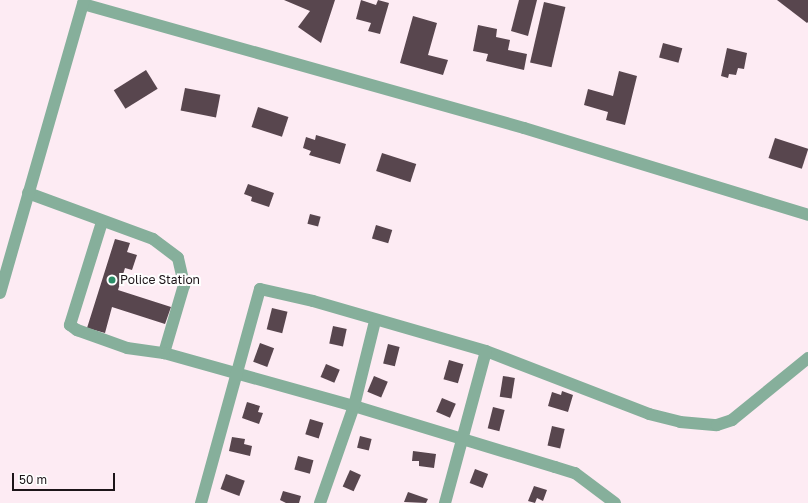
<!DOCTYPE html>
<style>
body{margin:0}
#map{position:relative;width:808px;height:503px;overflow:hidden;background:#fdebf3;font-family:"Golos Text",sans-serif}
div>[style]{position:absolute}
.building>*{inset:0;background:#58464e;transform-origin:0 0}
.minor>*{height:12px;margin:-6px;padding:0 6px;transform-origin:6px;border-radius:6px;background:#86af9b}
.dots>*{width:11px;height:11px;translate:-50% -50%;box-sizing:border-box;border:2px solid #fefefe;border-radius:50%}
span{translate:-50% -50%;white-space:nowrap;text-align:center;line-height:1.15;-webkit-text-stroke:4px #fefefe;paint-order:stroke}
.poi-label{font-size:12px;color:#1c1418}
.left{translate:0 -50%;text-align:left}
.scale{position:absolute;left:12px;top:473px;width:103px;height:18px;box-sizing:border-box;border:2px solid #1c1418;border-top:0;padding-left:5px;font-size:12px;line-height:14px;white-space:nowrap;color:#1c1418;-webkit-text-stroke:3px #fefefe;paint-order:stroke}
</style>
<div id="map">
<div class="building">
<div style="clip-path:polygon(284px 0,335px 0,321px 43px,298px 27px,310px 11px)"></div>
<div style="clip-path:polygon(361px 0,376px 5px,378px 0,389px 3px,380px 34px,368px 31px,371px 23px,356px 19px)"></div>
<div style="clip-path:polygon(519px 0,537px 0,528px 36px,511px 31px)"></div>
<div style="clip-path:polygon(777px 0,808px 0,808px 22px,807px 23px)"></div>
<div style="left:544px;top:2px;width:22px;height:62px;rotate:13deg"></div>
<div style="clip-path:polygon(413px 16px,437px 23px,428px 55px,448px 60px,443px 75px,400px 63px)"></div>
<div style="clip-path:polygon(478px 25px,497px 29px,496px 37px,510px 40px,508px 50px,527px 54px,524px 70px,486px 61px,488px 54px,473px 51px)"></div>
<div style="left:663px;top:43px;width:20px;height:15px;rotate:15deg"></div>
<div style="clip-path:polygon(727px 48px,747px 53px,744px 69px,738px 68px,736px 75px,729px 74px,728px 78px,721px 76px)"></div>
<div style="left:146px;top:70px;width:22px;height:38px;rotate:58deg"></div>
<div style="clip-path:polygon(619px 71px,637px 76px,625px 125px,606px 120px,608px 112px,584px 105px,588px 89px,613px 96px)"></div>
<div style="left:185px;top:88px;width:36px;height:23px;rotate:11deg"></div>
<div style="left:258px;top:107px;width:32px;height:21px;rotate:18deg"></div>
<div style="clip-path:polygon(316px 135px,346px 144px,340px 164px,309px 155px,311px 151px,303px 148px,306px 137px,315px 140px)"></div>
<div style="left:775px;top:138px;width:35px;height:21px;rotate:18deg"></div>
<div style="left:382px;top:153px;width:36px;height:19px;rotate:18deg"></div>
<div style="clip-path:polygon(248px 184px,274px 193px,269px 207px,251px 201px,252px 197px,244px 194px)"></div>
<div style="left:310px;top:214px;width:11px;height:10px;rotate:15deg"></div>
<div style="left:376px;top:225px;width:17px;height:14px;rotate:17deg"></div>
<div style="clip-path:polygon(115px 239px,130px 243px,127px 252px,137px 255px,132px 270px,125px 268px,118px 290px,171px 307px,165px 324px,112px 307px,105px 333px,87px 328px)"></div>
<div style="left:272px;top:308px;width:16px;height:22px;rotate:14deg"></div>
<div style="left:333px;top:326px;width:14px;height:18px;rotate:12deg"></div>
<div style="left:260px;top:343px;width:15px;height:20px;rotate:20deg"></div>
<div style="left:388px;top:344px;width:12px;height:20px;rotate:14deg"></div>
<div style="left:449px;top:360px;width:15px;height:20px;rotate:16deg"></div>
<div style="left:326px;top:364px;width:15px;height:14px;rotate:23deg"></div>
<div style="left:374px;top:376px;width:15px;height:17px;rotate:23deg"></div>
<div style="left:503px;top:376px;width:12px;height:21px;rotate:9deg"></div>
<div style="clip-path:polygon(562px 391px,573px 395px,568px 412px,548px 406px,552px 392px,561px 395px)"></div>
<div style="left:442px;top:398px;width:15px;height:15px;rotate:23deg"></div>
<div style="clip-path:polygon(247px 402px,260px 406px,258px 412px,263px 413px,259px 424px,242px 418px)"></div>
<div style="left:493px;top:407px;width:12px;height:22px;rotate:14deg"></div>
<div style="left:310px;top:419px;width:14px;height:16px;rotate:17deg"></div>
<div style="left:552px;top:426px;width:13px;height:20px;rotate:13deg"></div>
<div style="left:360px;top:436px;width:12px;height:12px;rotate:14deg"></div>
<div style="clip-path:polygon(232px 437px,245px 439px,244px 444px,252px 446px,250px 456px,229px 451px)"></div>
<div style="clip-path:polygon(413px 451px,436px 454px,434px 468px,419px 466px,419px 461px,412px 461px)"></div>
<div style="left:298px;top:456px;width:16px;height:14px;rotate:15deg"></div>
<div style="left:475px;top:469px;width:14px;height:15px;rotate:21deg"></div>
<div style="left:350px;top:470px;width:12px;height:18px;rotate:24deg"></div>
<div style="left:226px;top:474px;width:20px;height:16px;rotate:20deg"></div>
<div style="clip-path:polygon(534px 486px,547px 490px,543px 501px,537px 498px,535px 503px,528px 501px)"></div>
<div style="clip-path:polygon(283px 491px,301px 496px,299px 503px,286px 503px,280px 500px)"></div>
<div style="clip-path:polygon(408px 492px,428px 499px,426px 503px,404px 502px)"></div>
</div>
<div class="minor">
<div style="left:83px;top:4px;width:458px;rotate:15.7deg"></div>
<div style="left:524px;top:128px;width:297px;rotate:17deg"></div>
<div style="left:28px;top:193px;width:133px;rotate:20.2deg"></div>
<div style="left:153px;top:239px;width:31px;rotate:37deg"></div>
<div style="left:178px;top:258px;width:28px;rotate:77deg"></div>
<div style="left:184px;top:285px;width:71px;rotate:106.4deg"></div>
<div style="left:164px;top:353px;width:197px;rotate:15.6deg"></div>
<div style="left:354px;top:406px;width:210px;rotate:16.9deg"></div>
<div style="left:555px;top:467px;width:21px;rotate:17deg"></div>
<div style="left:575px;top:473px;width:50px;rotate:36.9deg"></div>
<div style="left:102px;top:222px;width:108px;rotate:107.3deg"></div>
<div style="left:70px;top:325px;width:9px;rotate:36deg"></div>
<div style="left:77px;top:330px;width:53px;rotate:19.8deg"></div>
<div style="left:127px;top:348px;width:37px;rotate:8deg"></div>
<div style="left:0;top:293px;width:305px;rotate:-74deg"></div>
<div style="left:201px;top:503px;width:222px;rotate:-74.6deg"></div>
<div style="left:260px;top:289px;width:54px;rotate:12.8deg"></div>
<div style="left:313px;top:301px;width:180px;rotate:16.1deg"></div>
<div style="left:486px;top:351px;width:175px;rotate:21.1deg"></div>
<div style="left:649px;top:414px;width:32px;rotate:14deg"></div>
<div style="left:680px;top:422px;width:37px;rotate:5deg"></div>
<div style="left:717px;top:425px;width:16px;rotate:-18deg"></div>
<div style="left:732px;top:420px;width:98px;rotate:-39.2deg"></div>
<div style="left:320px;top:503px;width:103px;rotate:-70.7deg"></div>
<div style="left:354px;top:406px;width:88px;rotate:-76.1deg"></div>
<div style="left:445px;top:503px;width:157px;rotate:-74.9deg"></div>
</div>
<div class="dots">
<div style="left:112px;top:280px;background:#2c8e68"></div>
</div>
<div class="poi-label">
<span class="left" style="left:120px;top:280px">Police Station</span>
</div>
<div class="scale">50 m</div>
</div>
